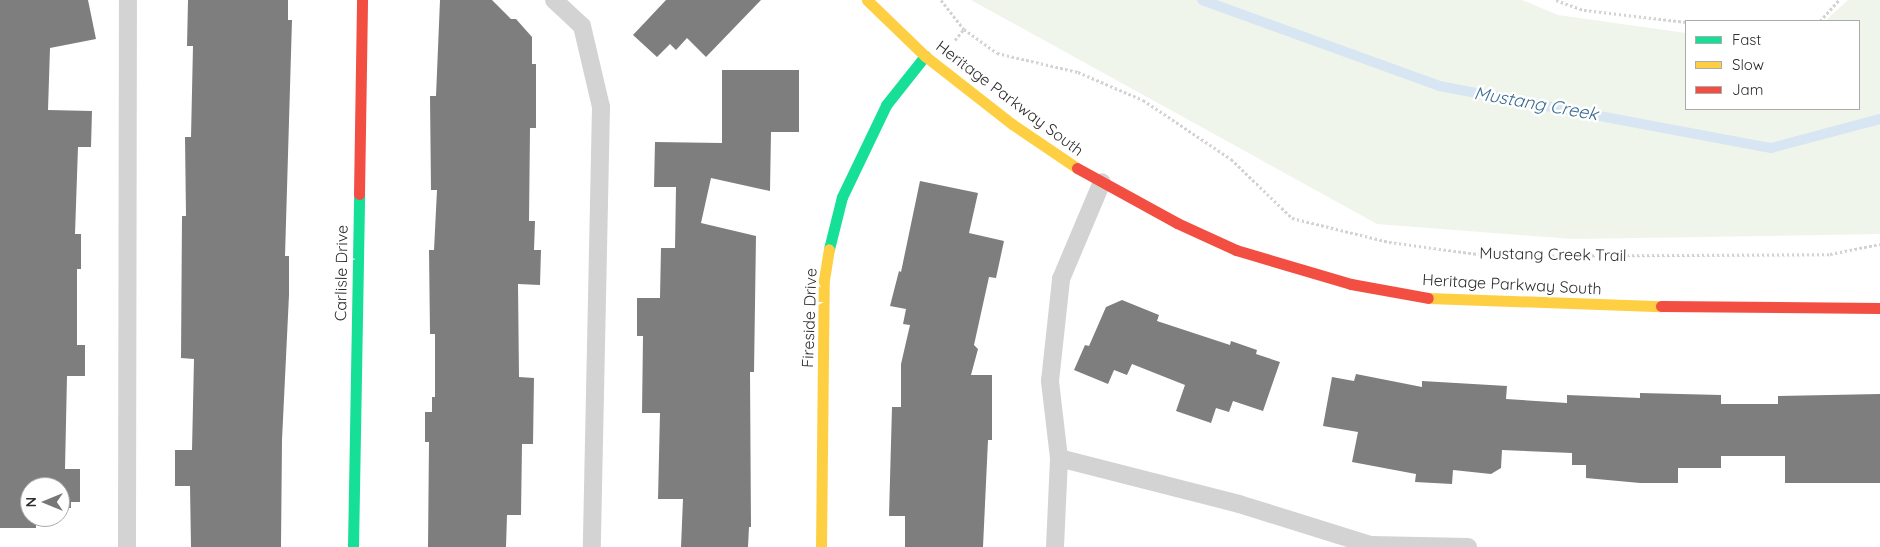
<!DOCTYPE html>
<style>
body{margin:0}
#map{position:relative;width:1880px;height:547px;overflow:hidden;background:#fff;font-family:Quicksand,sans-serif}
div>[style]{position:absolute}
.green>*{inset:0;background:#f0f5eb}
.stream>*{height:10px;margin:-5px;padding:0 5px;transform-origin:5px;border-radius:5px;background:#d7e6f2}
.building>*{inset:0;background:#7e7e7e}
.path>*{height:3px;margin-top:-1.5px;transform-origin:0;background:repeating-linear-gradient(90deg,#d3d3d3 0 2.5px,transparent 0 5px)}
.lane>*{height:18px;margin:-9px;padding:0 9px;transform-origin:9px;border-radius:9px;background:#d3d3d3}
.fast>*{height:11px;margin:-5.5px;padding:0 5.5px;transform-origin:5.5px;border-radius:5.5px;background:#16e098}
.slow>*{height:11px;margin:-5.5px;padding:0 5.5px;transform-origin:5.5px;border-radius:5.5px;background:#ffcf43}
.jam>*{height:11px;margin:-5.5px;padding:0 5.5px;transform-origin:5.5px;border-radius:5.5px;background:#f24e42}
span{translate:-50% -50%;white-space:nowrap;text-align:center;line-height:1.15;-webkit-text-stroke:5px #fff;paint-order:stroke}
.street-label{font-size:16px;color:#2e2e2e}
.water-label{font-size:18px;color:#396c92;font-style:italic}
.legend{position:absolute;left:1685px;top:20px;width:175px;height:90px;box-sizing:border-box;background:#fff;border:1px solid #ababab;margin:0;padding:6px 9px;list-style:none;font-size:15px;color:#2e2e2e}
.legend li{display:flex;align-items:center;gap:10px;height:25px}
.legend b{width:25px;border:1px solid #ababab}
.north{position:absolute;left:20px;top:477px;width:50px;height:50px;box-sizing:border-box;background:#fff;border:1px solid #ababab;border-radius:50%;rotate:270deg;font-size:14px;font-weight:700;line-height:20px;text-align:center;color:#2e2e2e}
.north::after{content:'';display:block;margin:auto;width:18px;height:22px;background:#777;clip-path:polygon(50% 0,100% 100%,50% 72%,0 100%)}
</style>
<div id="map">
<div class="green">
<div style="clip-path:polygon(971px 0,1522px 0,1558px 15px,1686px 33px,1686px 109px,1859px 109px,1859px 21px,1825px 21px,1848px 0,1880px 0,1880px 234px,1573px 239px,1377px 224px)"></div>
</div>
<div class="stream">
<div style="left:1202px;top:0;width:252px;rotate:19.9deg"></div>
<div style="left:1439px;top:86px;width:338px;rotate:10.6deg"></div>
<div style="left:1771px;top:148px;width:113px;rotate:-14.9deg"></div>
</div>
<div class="building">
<div style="clip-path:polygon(0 0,88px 0,96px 39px,50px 48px,48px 110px,92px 111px,91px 147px,78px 147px,75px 234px,81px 234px,81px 269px,77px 269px,77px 345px,85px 345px,85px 376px,67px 376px,65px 469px,80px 469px,80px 502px,71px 502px,71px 508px,60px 508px,60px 487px,30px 487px,30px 517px,36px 517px,36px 528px,0 528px)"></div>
<div style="clip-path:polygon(188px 0,288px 0,288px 20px,292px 20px,285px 256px,289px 256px,289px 295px,282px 440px,281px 547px,191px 547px,190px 486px,175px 486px,175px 450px,192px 450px,194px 359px,181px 358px,182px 216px,186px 216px,185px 137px,191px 137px,193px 46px,187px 46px)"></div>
<div style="clip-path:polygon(440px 0,492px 0,511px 19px,516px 19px,532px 37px,532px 64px,536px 64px,536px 128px,530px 128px,529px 221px,535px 221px,534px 250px,541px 250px,540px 285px,518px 284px,519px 377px,534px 378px,533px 444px,522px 444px,521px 515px,507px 515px,506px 547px,428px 547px,429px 442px,425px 442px,425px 412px,432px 412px,432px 397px,435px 397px,435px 334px,430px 334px,429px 250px,434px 250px,437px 190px,431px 190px,430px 96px,436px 96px)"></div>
<div style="clip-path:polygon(666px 0,761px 0,706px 57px,687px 38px,676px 50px,670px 44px,657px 57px,633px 35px)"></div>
<div style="clip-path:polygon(722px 70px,799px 70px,799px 132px,771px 132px,770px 191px,711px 178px,701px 223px,756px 236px,754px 372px,750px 372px,751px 527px,749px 527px,748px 547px,681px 547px,683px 499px,658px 499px,660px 413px,642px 413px,643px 336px,637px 336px,637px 298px,660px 298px,661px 248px,675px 248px,676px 187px,654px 187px,655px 142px,722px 143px)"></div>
<div style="clip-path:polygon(920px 181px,978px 193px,969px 233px,1004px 241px,996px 278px,989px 277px,974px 345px,978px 349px,971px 375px,992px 375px,992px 440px,988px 440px,983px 547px,905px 547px,905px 516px,889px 516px,892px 407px,901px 407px,901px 364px,910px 325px,903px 324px,906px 309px,890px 306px,899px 271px,901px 272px)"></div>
<div style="clip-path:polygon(1122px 300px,1159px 315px,1157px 321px,1230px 345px,1231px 341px,1257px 350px,1256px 354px,1280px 362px,1263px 411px,1233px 401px,1229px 412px,1216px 408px,1211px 423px,1176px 411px,1185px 385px,1132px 364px,1127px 375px,1114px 370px,1108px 384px,1074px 370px,1085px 345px,1089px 346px,1106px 307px)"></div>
<div style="clip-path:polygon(1356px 374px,1422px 387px,1422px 381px,1507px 386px,1506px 399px,1567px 403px,1567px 395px,1640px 398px,1640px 393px,1721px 395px,1721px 404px,1778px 404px,1778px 396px,1880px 394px,1880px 483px,1785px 483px,1785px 456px,1721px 456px,1721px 468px,1678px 468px,1678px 483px,1640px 483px,1586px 478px,1586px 465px,1572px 465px,1572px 453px,1502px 450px,1501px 468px,1491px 474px,1453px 470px,1452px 484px,1415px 482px,1416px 474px,1352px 462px,1358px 432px,1323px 426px,1332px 377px,1354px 381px)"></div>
</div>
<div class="path">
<div style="left:941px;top:0;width:37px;rotate:52deg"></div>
<div style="left:964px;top:29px;width:41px;rotate:36deg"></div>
<div style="left:997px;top:53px;width:83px;rotate:13.2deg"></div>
<div style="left:1078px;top:72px;width:71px;rotate:23.3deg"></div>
<div style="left:1143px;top:100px;width:106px;rotate:33.8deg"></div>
<div style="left:1231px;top:159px;width:85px;rotate:44deg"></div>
<div style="left:1292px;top:218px;width:100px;rotate:13.9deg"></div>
<div style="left:1389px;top:242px;width:104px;rotate:7.7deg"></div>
<div style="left:1492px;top:256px;width:338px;rotate:-0.3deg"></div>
<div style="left:1830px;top:254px;width:51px;rotate:-11.3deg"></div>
<div style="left:1556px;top:0;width:30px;rotate:20deg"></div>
<div style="left:1584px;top:10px;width:103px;rotate:6.7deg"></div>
<div style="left:1820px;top:21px;width:28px;rotate:-48deg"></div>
<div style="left:955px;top:40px;width:14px;rotate:-51deg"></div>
</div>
<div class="lane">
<div style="left:554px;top:0;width:38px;rotate:43deg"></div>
<div style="left:582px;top:26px;width:83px;rotate:76.8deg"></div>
<div style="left:601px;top:107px;width:440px;rotate:91.2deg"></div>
<div style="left:1059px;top:458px;width:186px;rotate:14.3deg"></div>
<div style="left:1239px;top:504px;width:138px;rotate:17.3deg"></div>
<div style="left:1371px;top:545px;width:97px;rotate:1.2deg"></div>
<div style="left:127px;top:547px;width:547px;rotate:-89.9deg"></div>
<div style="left:1055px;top:547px;width:89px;rotate:-87.4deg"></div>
<div style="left:1059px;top:458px;width:78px;rotate:-96.7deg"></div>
<div style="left:1050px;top:381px;width:103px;rotate:-83.8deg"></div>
<div style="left:1061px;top:279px;width:105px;rotate:-67.1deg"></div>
</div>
<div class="fast">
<div style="left:829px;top:249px;width:54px;rotate:-76deg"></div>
<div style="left:842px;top:197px;width:102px;rotate:-64.4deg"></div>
<div style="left:886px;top:105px;width:63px;rotate:-51.5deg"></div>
<div style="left:353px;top:547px;width:353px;rotate:-89deg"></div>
</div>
<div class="slow">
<div style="left:867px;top:0;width:81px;rotate:44deg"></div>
<div style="left:925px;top:56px;width:110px;rotate:38deg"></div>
<div style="left:1012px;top:124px;width:78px;rotate:34.1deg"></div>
<div style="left:1428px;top:298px;width:233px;rotate:2deg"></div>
<div style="left:821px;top:547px;width:267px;rotate:-89.4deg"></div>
<div style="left:824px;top:280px;width:31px;rotate:-81deg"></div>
</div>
<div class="jam">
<div style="left:1077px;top:168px;width:114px;rotate:28.8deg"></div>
<div style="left:1177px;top:223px;width:65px;rotate:24.6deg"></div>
<div style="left:1236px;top:250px;width:120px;rotate:16.5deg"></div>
<div style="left:1351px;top:284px;width:78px;rotate:10.3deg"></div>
<div style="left:359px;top:194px;width:194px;rotate:-89.1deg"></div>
<div style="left:1661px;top:306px;width:219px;rotate:0.5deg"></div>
</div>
<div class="street-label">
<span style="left:1010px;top:98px;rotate:37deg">Heritage Parkway South</span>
<span style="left:1553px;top:254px;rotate:1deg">Mustang Creek Trail</span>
<span style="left:341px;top:273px;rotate:-89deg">Carlisle Drive</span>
<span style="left:1512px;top:284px;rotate:3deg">Heritage Parkway South</span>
<span style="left:809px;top:318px;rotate:-88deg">Fireside Drive</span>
</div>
<div class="water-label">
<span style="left:1536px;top:104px;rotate:10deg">Mustang Creek</span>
</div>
<ul class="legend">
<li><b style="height:6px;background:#16e098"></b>Fast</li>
<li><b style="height:6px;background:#ffcf43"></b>Slow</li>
<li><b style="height:6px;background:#f24e42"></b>Jam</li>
</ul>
<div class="north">N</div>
</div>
